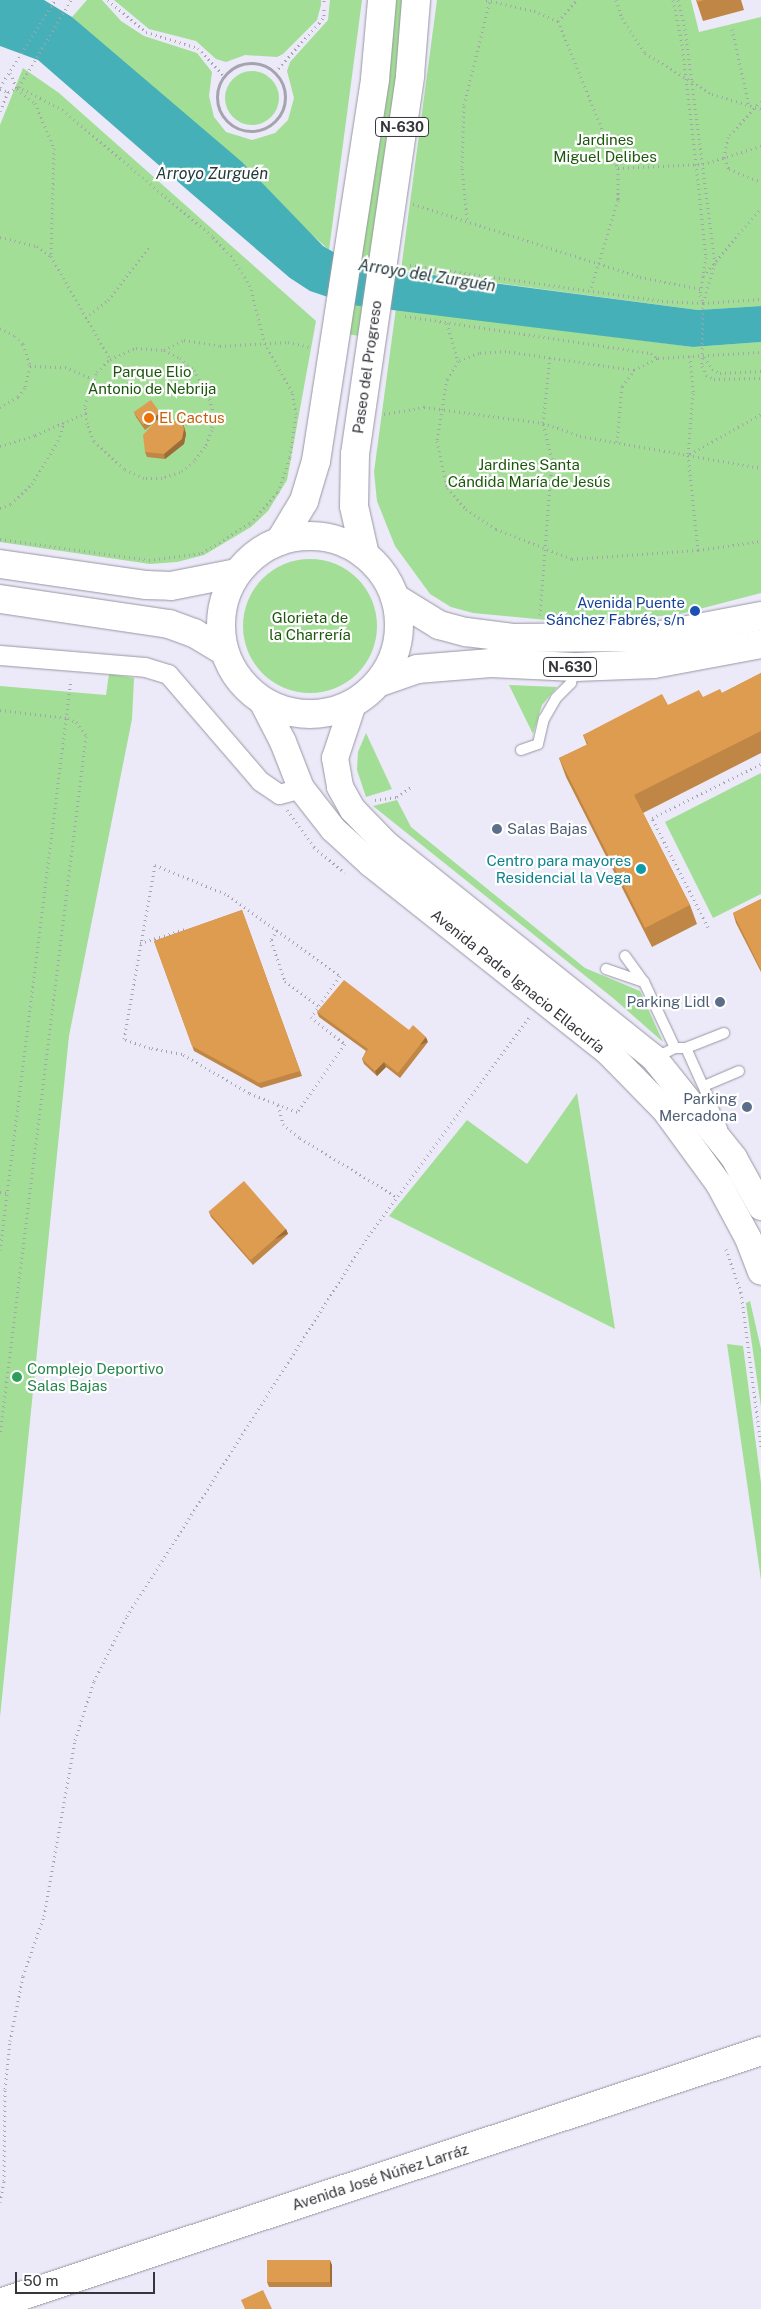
<!DOCTYPE html>
<meta charset="utf-8">
<style>
body{margin:0}
#map{position:relative;width:761px;height:2309px;overflow:hidden;background:#ece9f8;font-family:"Public Sans",sans-serif}
div>[style]{position:absolute}
.green>*{inset:0;background:#a2de95}
.round{border-radius:50%}
.water>*{inset:0;background:#45b0b7}
.path>*{height:3px;margin-top:-1.5px;transform-origin:0;background:repeating-linear-gradient(90deg,#a5a3ae 0 1px,transparent 0 5px)}
.path>.ring{margin:-1.5px;padding:0;box-sizing:content-box;background:none;border:3px solid #a5a3ae;border-radius:50%}
.roads{filter:drop-shadow(0 0 1px #9996a3) drop-shadow(0 0 1px #9996a3)}
.service>*{height:10px;margin:-5px;padding:0 5px;transform-origin:5px;border-radius:5px;background:#fff}
.minor>*{height:19px;margin:-9.5px;padding:0 9.5px;transform-origin:9.5px;border-radius:9.5px;background:#fff}
.secondary>*{height:26px;margin:-13px;padding:0 13px;transform-origin:13px;border-radius:13px;background:#fff}
.primary>*{height:28px;margin:-14px;padding:0 14px;transform-origin:14px;border-radius:14px;background:#fff}
.trunk>*{height:28px;margin:-14px;padding:0 14px;transform-origin:14px;border-radius:14px;background:#fff}
.trunk>.ring{margin:-14px;padding:0;box-sizing:content-box;background:none;border:28px solid #fff;border-radius:50%}
.wall>*{inset:0;background:#bf8645}
.shaded-wall>*{inset:0;background:#9b6d38;transform-origin:0 0}
.building>*{inset:0;background:#de9c50;transform-origin:0 0}
.dots>*{width:14px;height:14px;translate:-50% -50%;box-sizing:border-box;border:2px solid #fff;border-radius:50%}
span{translate:-50% -50%;white-space:nowrap;text-align:center;line-height:1.15;-webkit-text-stroke:4.5px #fff;paint-order:stroke}
.shield-label span{padding:1px 4px;background:#fff;border:1px solid;border-radius:4px;-webkit-text-stroke-width:0}
.shield-label{font-size:14px;color:#36353b;font-weight:700}
.park-label{font-size:15px;color:#1c580c}
.street-label{font-size:15px;color:#36353b}
.food-label{font-size:15px;color:#c56008}
.left{translate:0 -50%;text-align:left}
.transit-label{font-size:15px;color:#164399}
.right{translate:-100% -50%;text-align:right}
.service-label{font-size:15px;color:#4e5e75}
.culture-label{font-size:15px;color:#0d838f}
.leisure-label{font-size:15px;color:#27864d}
.water-label{font-size:16px;color:#223a3c;font-style:italic}
.scale{position:absolute;left:15px;top:2272px;width:140px;height:22px;box-sizing:border-box;border:2px solid #36353b;border-top:0;padding-left:6px;font-size:15px;line-height:18px;white-space:nowrap;color:#36353b;-webkit-text-stroke:4px #fff;paint-order:stroke}
</style>
<div id="map">
<div class="green">
<div style="clip-path:polygon(87px 0,102px 0,121px 21px,144px 36px,197px 53px,212px 72px,209px 96px,214px 117px,226px 132px,252px 140px,275px 133px,288px 120px,294px 98px,287px 71px,290px 62px,328px 20px,330px 0,362px 0,329px 250px,72px 17px)"></div>
<div style="clip-path:polygon(114px 0,321px 0,321px 5px,317px 20px,283px 54px,277px 57px,245px 55px,226px 62px,216px 59px,196px 41px,149px 29px)"></div>
<div style="clip-path:polygon(394px 0,406px 0,404px 29px,360px 336px,346px 334px)"></div>
<div style="clip-path:polygon(437px 0,691px 0,699px 32px,761px 17px,761px 306px,698px 310px,401px 270px)"></div>
<div style="clip-path:polygon(23px 68px,59px 93px,316px 321px,287px 480px,268px 511px,251px 527px,204px 555px,177px 562px,150px 564px,0 542px,0 125px)"></div>
<div class="round" style="left:225px;top:71px;width:54px;height:54px"></div>
<div style="clip-path:polygon(396px 308px,693px 347px,761px 342px,761px 593px,680px 614px,628px 619px,557px 621px,473px 613px,451px 607px,430px 594px,395px 546px,377px 501px,374px 472px)"></div>
<div class="round" style="left:243px;top:559px;width:134px;height:134px"></div>
<div style="clip-path:polygon(109px 674px,134px 678px,132px 719px,69px 1036px,0 1717px,0 686px,106px 695px)"></div>
<div style="clip-path:polygon(509px 685px,557px 687px,542px 705px,533px 734px)"></div>
<div style="clip-path:polygon(366px 733px,392px 789px,366px 797px,357px 770px,358px 752px)"></div>
<div style="clip-path:polygon(761px 773px,761px 894px,713px 918px,665px 822px)"></div>
<div style="clip-path:polygon(397px 800px,411px 827px,585px 968px,640px 991px,663px 1042px,613px 998px,373px 806px)"></div>
<div style="clip-path:polygon(577px 1093px,615px 1329px,389px 1216px,467px 1120px,527px 1164px)"></div>
<div style="clip-path:polygon(750px 1301px,761px 1349px,761px 1407px,746px 1303px)"></div>
<div style="clip-path:polygon(727px 1344px,743px 1346px,761px 1483px,761px 1580px)"></div>
</div>
<div class="water">
<div style="clip-path:polygon(0 0,44px 0,72px 17px,242px 162px,323px 246px,356px 265px,698px 310px,761px 306px,761px 342px,693px 347px,352px 305px,310px 291px,290px 278px,192px 194px,38px 60px,0 46px)"></div>
</div>
<div class="path">
<div style="left:108px;top:0;width:50px;rotate:40.1deg"></div>
<div style="left:146px;top:32px;width:54px;rotate:17.1deg"></div>
<div style="left:198px;top:48px;width:38px;rotate:47deg"></div>
<div style="left:486px;top:0;width:49px;rotate:12.9deg"></div>
<div style="left:534px;top:11px;width:26px;rotate:23deg"></div>
<div style="left:558px;top:21px;width:28px;rotate:-48deg"></div>
<div style="left:616px;top:0;width:19px;rotate:72deg"></div>
<div style="left:622px;top:18px;width:42px;rotate:56.7deg"></div>
<div style="left:645px;top:53px;width:79px;rotate:31.5deg"></div>
<div style="left:712px;top:94px;width:51px;rotate:17deg"></div>
<div style="left:673px;top:0;width:45px;rotate:78.4deg"></div>
<div style="left:682px;top:44px;width:121px;rotate:83.3deg"></div>
<div style="left:696px;top:164px;width:94px;rotate:83.9deg"></div>
<div style="left:706px;top:257px;width:38px;rotate:99deg"></div>
<div style="left:700px;top:295px;width:9px;rotate:69deg"></div>
<div style="left:678px;top:0;width:30px;rotate:76deg"></div>
<div style="left:685px;top:29px;width:236px;rotate:82.7deg"></div>
<div style="left:715px;top:263px;width:42px;rotate:106.7deg"></div>
<div style="left:703px;top:303px;width:63px;rotate:90.9deg"></div>
<div style="left:702px;top:366px;width:10px;rotate:66deg"></div>
<div style="left:706px;top:375px;width:9px;rotate:27deg"></div>
<div style="left:714px;top:379px;width:47px;rotate:-1.2deg"></div>
<div style="left:558px;top:21px;width:159px;rotate:67.8deg"></div>
<div style="left:618px;top:168px;width:32px;rotate:90deg"></div>
<div style="left:618px;top:200px;width:95px;rotate:107.1deg"></div>
<div style="left:732px;top:29px;width:78px;rotate:77.4deg"></div>
<div class="ring" style="left:217px;top:63px;width:65px;height:65px"></div>
<div style="left:275px;top:72px;width:66px;rotate:-48.1deg"></div>
<div style="left:319px;top:23px;width:9px;rotate:-54deg"></div>
<div style="left:324px;top:16px;width:16px;rotate:-90deg"></div>
<div style="left:10px;top:73px;width:17px;rotate:66deg"></div>
<div style="left:17px;top:89px;width:23px;rotate:38deg"></div>
<div style="left:35px;top:103px;width:49px;rotate:67.1deg"></div>
<div style="left:54px;top:148px;width:108px;rotate:91.6deg"></div>
<div style="left:0;top:87px;width:103px;rotate:-57.7deg"></div>
<div style="left:0;top:89px;width:9px;rotate:21deg"></div>
<div style="left:8px;top:92px;width:12px;rotate:-24deg"></div>
<div style="left:19px;top:87px;width:101px;rotate:-59.1deg"></div>
<div style="left:761px;top:101px;width:49px;rotate:132.5deg"></div>
<div style="left:728px;top:137px;width:21px;rotate:101deg"></div>
<div style="left:724px;top:158px;width:12px;rotate:66deg"></div>
<div style="left:729px;top:169px;width:35px;rotate:22deg"></div>
<div style="left:0;top:111px;width:21px;rotate:-67deg"></div>
<div style="left:618px;top:168px;width:85px;rotate:-2.7deg"></div>
<div style="left:703px;top:164px;width:61px;rotate:-17.2deg"></div>
<div style="left:413px;top:204px;width:238px;rotate:17.8deg"></div>
<div style="left:640px;top:277px;width:62px;rotate:11.1deg"></div>
<div style="left:467px;top:219px;width:52px;rotate:-95.5deg"></div>
<div style="left:462px;top:167px;width:62px;rotate:-88.2deg"></div>
<div style="left:464px;top:105px;width:108px;rotate:-76.1deg"></div>
<div style="left:0;top:237px;width:38px;rotate:14deg"></div>
<div style="left:37px;top:246px;width:17px;rotate:36deg"></div>
<div style="left:51px;top:256px;width:119px;rotate:60.2deg"></div>
<div style="left:410px;top:265px;width:255px;rotate:8.1deg"></div>
<div style="left:662px;top:301px;width:41px;rotate:2.8deg"></div>
<div style="left:703px;top:303px;width:58px;rotate:-3.9deg"></div>
<div style="left:703px;top:276px;width:89px;rotate:-49.5deg"></div>
<div style="left:405px;top:316px;width:249px;rotate:8.6deg"></div>
<div style="left:651px;top:353px;width:9px;rotate:36deg"></div>
<div style="left:86px;top:318px;width:28px;rotate:-39deg"></div>
<div style="left:108px;top:300px;width:66px;rotate:-52.4deg"></div>
<div style="left:447px;top:323px;width:40px;rotate:74deg"></div>
<div style="left:0;top:328px;width:17px;rotate:28deg"></div>
<div style="left:15px;top:336px;width:11px;rotate:45deg"></div>
<div style="left:23px;top:344px;width:23px;rotate:72deg"></div>
<div style="left:30px;top:366px;width:23px;rotate:103deg"></div>
<div style="left:25px;top:388px;width:11px;rotate:128deg"></div>
<div style="left:18px;top:397px;width:21px;rotate:151deg"></div>
<div style="left:136px;top:348px;width:28px;rotate:4deg"></div>
<div style="left:164px;top:350px;width:18px;rotate:27deg"></div>
<div style="left:180px;top:358px;width:18px;rotate:41deg"></div>
<div style="left:194px;top:370px;width:28px;rotate:60deg"></div>
<div style="left:208px;top:394px;width:19px;rotate:74deg"></div>
<div style="left:213px;top:412px;width:18px;rotate:93deg"></div>
<div style="left:212px;top:430px;width:18px;rotate:112deg"></div>
<div style="left:205px;top:447px;width:18px;rotate:128deg"></div>
<div style="left:194px;top:461px;width:18px;rotate:142deg"></div>
<div style="left:180px;top:472px;width:19px;rotate:162deg"></div>
<div style="left:162px;top:478px;width:18px;rotate:180deg"></div>
<div style="left:144px;top:478px;width:22px;rotate:-156deg"></div>
<div style="left:124px;top:469px;width:41px;rotate:-137deg"></div>
<div style="left:94px;top:441px;width:18px;rotate:-112deg"></div>
<div style="left:87px;top:424px;width:18px;rotate:-96deg"></div>
<div style="left:85px;top:406px;width:18px;rotate:-77deg"></div>
<div style="left:89px;top:388px;width:18px;rotate:-63deg"></div>
<div style="left:97px;top:372px;width:18px;rotate:-45deg"></div>
<div style="left:110px;top:359px;width:28px;rotate:-23deg"></div>
<div style="left:164px;top:350px;width:22px;rotate:-27deg"></div>
<div style="left:184px;top:340px;width:36px;rotate:9deg"></div>
<div style="left:220px;top:346px;width:68px;rotate:-3.4deg"></div>
<div style="left:288px;top:342px;width:23px;rotate:13deg"></div>
<div style="left:690px;top:356px;width:37px;rotate:85deg"></div>
<div style="left:693px;top:393px;width:62px;rotate:94.6deg"></div>
<div style="left:688px;top:455px;width:96px;rotate:84deg"></div>
<div style="left:704px;top:357px;width:14px;rotate:56deg"></div>
<div style="left:712px;top:369px;width:9px;rotate:27deg"></div>
<div style="left:720px;top:373px;width:41px;rotate:-2.8deg"></div>
<div style="left:30px;top:366px;width:35px;rotate:2deg"></div>
<div style="left:65px;top:367px;width:30px;rotate:23deg"></div>
<div style="left:634px;top:370px;width:129px;rotate:-171.6deg"></div>
<div style="left:506px;top:351px;width:27px;rotate:176deg"></div>
<div style="left:479px;top:353px;width:22px;rotate:159deg"></div>
<div style="left:458px;top:361px;width:21px;rotate:121deg"></div>
<div style="left:447px;top:379px;width:63px;rotate:99.2deg"></div>
<div style="left:437px;top:441px;width:48px;rotate:78deg"></div>
<div style="left:447px;top:488px;width:28px;rotate:48deg"></div>
<div style="left:466px;top:509px;width:36px;rotate:34deg"></div>
<div style="left:496px;top:529px;width:82px;rotate:21.5deg"></div>
<div style="left:572px;top:559px;width:126px;rotate:-4.1deg"></div>
<div style="left:698px;top:550px;width:64px;rotate:-8.1deg"></div>
<div style="left:384px;top:414px;width:41px;rotate:-9.9deg"></div>
<div style="left:424px;top:407px;width:120px;rotate:7.7deg"></div>
<div style="left:543px;top:423px;width:39px;rotate:19deg"></div>
<div style="left:580px;top:436px;width:184px;rotate:10deg"></div>
<div style="left:617px;top:442px;width:56px;rotate:-84.9deg"></div>
<div style="left:622px;top:386px;width:20px;rotate:-53deg"></div>
<div style="left:634px;top:370px;width:27px;rotate:-27deg"></div>
<div style="left:658px;top:358px;width:103px;rotate:-3.3deg"></div>
<div style="left:0;top:446px;width:37px;rotate:-17deg"></div>
<div style="left:35px;top:435px;width:56px;rotate:-23.3deg"></div>
<div style="left:690px;top:454px;width:81px;rotate:-29.4deg"></div>
<div style="left:0;top:508px;width:12px;rotate:-20deg"></div>
<div style="left:11px;top:504px;width:29px;rotate:-44deg"></div>
<div style="left:32px;top:484px;width:50px;rotate:-58.8deg"></div>
<div style="left:58px;top:441px;width:20px;rotate:-72deg"></div>
<div style="left:0;top:539px;width:150px;rotate:8deg"></div>
<div style="left:149px;top:560px;width:53px;rotate:-7.5deg"></div>
<div style="left:202px;top:553px;width:57px;rotate:-32deg"></div>
<div style="left:250px;top:523px;width:42px;rotate:-47.9deg"></div>
<div style="left:278px;top:492px;width:37px;rotate:-71deg"></div>
<div style="left:290px;top:457px;width:43px;rotate:-82.1deg"></div>
<div style="left:296px;top:414px;width:22px;rotate:-100deg"></div>
<div style="left:292px;top:392px;width:55px;rotate:-119.4deg"></div>
<div style="left:265px;top:344px;width:60px;rotate:-104.5deg"></div>
<div style="left:250px;top:286px;width:36px;rotate:-122deg"></div>
<div style="left:231px;top:256px;width:28px;rotate:-134deg"></div>
<div style="left:212px;top:236px;width:195px;rotate:-139.8deg"></div>
<div style="left:63px;top:110px;width:50px;rotate:-152.4deg"></div>
<div style="left:540px;top:615px;width:156px;rotate:-85.6deg"></div>
<div style="left:552px;top:459px;width:37px;rotate:-104deg"></div>
<div style="left:543px;top:423px;width:67px;rotate:-84deg"></div>
<div style="left:0;top:710px;width:68px;rotate:6.7deg"></div>
<div style="left:68px;top:718px;width:9px;rotate:27deg"></div>
<div style="left:76px;top:722px;width:17px;rotate:54deg"></div>
<div style="left:86px;top:736px;width:704px;rotate:97.01deg"></div>
<div style="left:375px;top:800px;width:22px;rotate:-8deg"></div>
<div style="left:397px;top:797px;width:19px;rotate:-35deg"></div>
<div style="left:287px;top:810px;width:46px;rotate:53.9deg"></div>
<div style="left:314px;top:847px;width:40px;rotate:40deg"></div>
<div style="left:155px;top:865px;width:79px;rotate:22.3deg"></div>
<div style="left:228px;top:895px;width:138px;rotate:35.9deg"></div>
<div style="left:340px;top:976px;width:50px;rotate:125.3deg"></div>
<div style="left:311px;top:1017px;width:43px;rotate:38.5deg"></div>
<div style="left:345px;top:1044px;width:83px;rotate:125.2deg"></div>
<div style="left:297px;top:1112px;width:52px;rotate:-158.4deg"></div>
<div style="left:249px;top:1093px;width:78px;rotate:-149.8deg"></div>
<div style="left:182px;top:1054px;width:33px;rotate:-169deg"></div>
<div style="left:150px;top:1048px;width:28px;rotate:-161deg"></div>
<div style="left:124px;top:1039px;width:177px;rotate:-79.9deg"></div>
<div style="left:708px;top:927px;width:123px;rotate:-117.2deg"></div>
<div style="left:652px;top:818px;width:122px;rotate:-26.4deg"></div>
<div style="left:277px;top:930px;width:12px;rotate:121deg"></div>
<div style="left:271px;top:940px;width:43px;rotate:71.1deg"></div>
<div style="left:285px;top:981px;width:42px;rotate:36.3deg"></div>
<div style="left:140px;top:943px;width:48px;rotate:-16.9deg"></div>
<div style="left:278px;top:1105px;width:20px;rotate:75deg"></div>
<div style="left:283px;top:1124px;width:22px;rotate:39deg"></div>
<div style="left:300px;top:1138px;width:114px;rotate:31.3deg"></div>
<div style="left:0;top:1192px;width:7px;rotate:8deg"></div>
<div style="left:726px;top:1249px;width:46px;rotate:70.8deg"></div>
<div style="left:741px;top:1292px;width:156px;rotate:82.6deg"></div>
<div style="left:0;top:1250px;width:575px;rotate:-82.91deg"></div>
<div style="left:0;top:2202px;width:21px;rotate:-79deg"></div>
<div style="left:4px;top:2181px;width:92px;rotate:-89.4deg"></div>
<div style="left:5px;top:2089px;width:48px;rotate:-84.1deg"></div>
<div style="left:10px;top:2041px;width:66px;rotate:-78.7deg"></div>
<div style="left:23px;top:1976px;width:64px;rotate:-70.7deg"></div>
<div style="left:44px;top:1916px;width:179px;rotate:-80deg"></div>
<div style="left:75px;top:1740px;width:62px;rotate:-72.1deg"></div>
<div style="left:94px;top:1681px;width:73px;rotate:-63.1deg"></div>
<div style="left:127px;top:1616px;width:450px;rotate:-57.6deg"></div>
<div style="left:368px;top:1236px;width:273px;rotate:-53.6deg"></div>
</div>
<div class="roads">
<div class="service">
<div style="left:521px;top:750px;width:18px;rotate:-19deg"></div>
<div style="left:538px;top:744px;width:26px;rotate:-77deg"></div>
<div style="left:544px;top:719px;width:24px;rotate:-60deg"></div>
<div style="left:556px;top:698px;width:21px;rotate:-45deg"></div>
<div style="left:571px;top:683px;width:16px;rotate:-75deg"></div>
<div style="left:625px;top:956px;width:32px;rotate:54deg"></div>
<div style="left:644px;top:982px;width:73px;rotate:64.8deg"></div>
<div style="left:606px;top:969px;width:40px;rotate:18.9deg"></div>
<div style="left:686px;top:1048px;width:88px;rotate:65.8deg"></div>
<div style="left:655px;top:1058px;width:22px;rotate:-27deg"></div>
<div style="left:675px;top:1048px;width:11px"></div>
<div style="left:686px;top:1048px;width:41px;rotate:-21.5deg"></div>
<div style="left:704px;top:1086px;width:38px;rotate:-23deg"></div>
</div>
<div class="minor">
<div style="left:0;top:655px;width:145px;rotate:4.7deg"></div>
<div style="left:145px;top:667px;width:24px;rotate:17deg"></div>
<div style="left:168px;top:674px;width:141px;rotate:49.3deg"></div>
<div style="left:260px;top:781px;width:23px;rotate:34deg"></div>
<div style="left:279px;top:794px;width:23px;rotate:-15deg"></div>
</div>
<div class="secondary">
<div style="left:262px;top:701px;width:46px;rotate:62.9deg"></div>
<div style="left:283px;top:742px;width:49px;rotate:68.6deg"></div>
<div style="left:301px;top:788px;width:52px;rotate:52deg"></div>
<div style="left:333px;top:829px;width:52px;rotate:42.6deg"></div>
<div style="left:371px;top:864px;width:303px;rotate:38.4deg"></div>
<div style="left:608px;top:1052px;width:81px;rotate:45.5deg"></div>
<div style="left:665px;top:1110px;width:92px;rotate:53.9deg"></div>
<div style="left:719px;top:1184px;width:61px;rotate:61.8deg"></div>
<div style="left:748px;top:1238px;width:36px;rotate:69deg"></div>
<div style="left:353px;top:704px;width:57px;rotate:108.4deg"></div>
<div style="left:335px;top:758px;width:29px;rotate:80deg"></div>
<div style="left:340px;top:787px;width:26px;rotate:61deg"></div>
<div style="left:353px;top:810px;width:47px;rotate:45.9deg"></div>
<div style="left:386px;top:844px;width:343px;rotate:38.6deg"></div>
<div style="left:654px;top:1058px;width:128px;rotate:51.3deg"></div>
<div style="left:734px;top:1158px;width:56px;rotate:61.1deg"></div>
</div>
<div class="primary">
<div style="left:0;top:2303px;width:802px;rotate:-18.32deg"></div>
</div>
<div class="trunk">
<div class="ring" style="left:221px;top:536px;width:150px;height:150px"></div>
<div style="left:280px;top:541px;width:47px;rotate:-59deg"></div>
<div style="left:304px;top:501px;width:42px;rotate:-73.3deg"></div>
<div style="left:316px;top:461px;width:387px;rotate:-81.2deg"></div>
<div style="left:375px;top:79px;width:79px;rotate:-84.9deg"></div>
<div style="left:365px;top:555px;width:50px;rotate:-102.7deg"></div>
<div style="left:354px;top:506px;width:52px;rotate:-88.9deg"></div>
<div style="left:355px;top:454px;width:383px;rotate:-81.7deg"></div>
<div style="left:410px;top:75px;width:75px;rotate:-85.4deg"></div>
<div style="left:0;top:564px;width:148px;rotate:8.2deg"></div>
<div style="left:146px;top:585px;width:25px;rotate:2deg"></div>
<div style="left:171px;top:586px;width:67px;rotate:-11.1deg"></div>
<div style="left:395px;top:598px;width:52px;rotate:31.5deg"></div>
<div style="left:439px;top:625px;width:28px;rotate:15deg"></div>
<div style="left:466px;top:632px;width:47px;rotate:7.3deg"></div>
<div style="left:513px;top:638px;width:138px;rotate:-0.4deg"></div>
<div style="left:651px;top:637px;width:112px;rotate:-10.8deg"></div>
<div style="left:0;top:599px;width:171px;rotate:8.4deg"></div>
<div style="left:169px;top:624px;width:27px;rotate:20deg"></div>
<div style="left:194px;top:633px;width:35px;rotate:31deg"></div>
<div style="left:380px;top:682px;width:39px;rotate:-19deg"></div>
<div style="left:417px;top:669px;width:74px;rotate:-4.6deg"></div>
<div style="left:491px;top:663px;width:84px;rotate:2.7deg"></div>
<div style="left:575px;top:667px;width:79px;rotate:-2.2deg"></div>
<div style="left:654px;top:664px;width:109px;rotate:-10.6deg"></div>
</div>
</div>
<div class="wall">
<div style="clip-path:polygon(696px 0,741px 0,744px 10px,703px 21px)"></div>
<div style="clip-path:polygon(134px 412px,160px 413px,162px 418px,159px 420px,183px 423px,186px 434px,184px 444px,165px 459px,147px 457px,145px 452px,153px 424px,145px 430px,136px 417px)"></div>
<div style="clip-path:polygon(761px 673px,761px 753px,643px 813px,690px 905px,697px 924px,652px 947px,566px 777px,559px 758px,587px 745px,583px 735px,668px 705px,722px 693px)"></div>
<div style="clip-path:polygon(761px 899px,761px 972px,736px 923px,733px 913px)"></div>
<div style="clip-path:polygon(242px 910px,302px 1076px,261px 1088px,194px 1051px,154px 941px)"></div>
<div style="clip-path:polygon(317px 1012px,409px 1030px,428px 1042px,400px 1078px,386px 1067px,377px 1076px,364px 1064px,362px 1059px,366px 1051px,319px 1017px)"></div>
<div style="clip-path:polygon(209px 1212px,286px 1229px,288px 1234px,253px 1265px,211px 1217px)"></div>
<div style="clip-path:polygon(332px 2265px,332px 2287px,269px 2287px,267px 2282px)"></div>
</div>
<div class="shaded-wall">
<div style="left:160px;top:413px;width:5px;height:21px;rotate:68deg"></div>
<div style="clip-path:polygon(183px 423px,186px 434px,184px 444px,165px 459px,164px 454px)"></div>
<div style="left:426px;top:1037px;width:5px;height:46px;rotate:68deg"></div>
<div style="clip-path:polygon(384px 1062px,386px 1067px,377px 1076px,375px 1071px)"></div>
<div style="left:286px;top:1229px;width:5px;height:47px;rotate:68deg"></div>
<div style="clip-path:polygon(330px 2260px,332px 2265px,332px 2287px,330px 2282px)"></div>
</div>
<div class="building">
<div style="clip-path:polygon(696px 0,704px 0,697px 2px)"></div>
<div style="left:151px;top:400px;width:16px;height:21px;rotate:55deg"></div>
<div style="clip-path:polygon(166px 418px,183px 423px,184px 429px,182px 439px,164px 454px,145px 452px,143px 435px,156px 421px)"></div>
<div style="clip-path:polygon(761px 673px,761px 731px,634px 795px,690px 905px,645px 928px,559px 758px,588px 744px,583px 735px,662px 694px,668px 705px,699px 690px,703px 697px,720px 689px,722px 693px)"></div>
<div style="clip-path:polygon(761px 899px,761px 970px,733px 913px)"></div>
<div style="clip-path:polygon(242px 910px,300px 1071px,259px 1083px,192px 1046px,154px 941px)"></div>
<div style="clip-path:polygon(344px 980px,409px 1030px,413px 1025px,426px 1037px,398px 1073px,384px 1062px,375px 1071px,362px 1059px,368px 1049px,317px 1012px)"></div>
<div style="left:244px;top:1181px;width:64px;height:47px;rotate:49deg"></div>
<div style="left:267px;top:2260px;width:63px;height:22px"></div>
<div style="clip-path:polygon(263px 2290px,272px 2309px,245px 2309px,241px 2300px)"></div>
</div>
<div class="dots">
<div style="left:149px;top:418px;background:#e8710a"></div>
<div style="left:695px;top:611px;background:#1a4fb4"></div>
<div style="left:497px;top:829px;background:#5c6f8a"></div>
<div style="left:641px;top:869px;background:#0f9aa8"></div>
<div style="left:720px;top:1002px;background:#5c6f8a"></div>
<div style="left:747px;top:1107px;background:#5c6f8a"></div>
<div style="left:17px;top:1377px;background:#2e9e5b"></div>
</div>
<div class="shield-label">
<span style="left:402px;top:127px">N-630</span>
<span style="left:570px;top:667px">N-630</span>
</div>
<div class="park-label">
<span style="left:605px;top:148px">Jardines<br>Miguel Delibes</span>
<span style="left:152px;top:380px">Parque Elio<br>Antonio de Nebrija</span>
<span style="left:529px;top:473px">Jardines Santa<br>Cándida María de Jesús</span>
<span style="left:310px;top:626px">Glorieta de<br>la Charrería</span>
</div>
<div class="street-label">
<span style="left:367px;top:367px;rotate:-82deg">Paseo del Progreso</span>
<span style="left:518px;top:981px;rotate:39deg">Avenida Padre Ignacio Ellacuría</span>
<span style="left:380px;top:2177px;rotate:-18deg">Avenida José Núñez Larráz</span>
</div>
<div class="food-label">
<span class="left" style="left:159px;top:418px">El Cactus</span>
</div>
<div class="transit-label">
<span class="right" style="left:685px;top:611px">Avenida Puente<br>Sánchez Fabrés, s/n</span>
</div>
<div class="service-label">
<span class="left" style="left:507px;top:829px">Salas Bajas</span>
<span class="right" style="left:710px;top:1002px">Parking Lidl</span>
<span class="right" style="left:737px;top:1107px">Parking<br>Mercadona</span>
</div>
<div class="culture-label">
<span class="right" style="left:631px;top:869px">Centro para mayores<br>Residencial la Vega</span>
</div>
<div class="leisure-label">
<span class="left" style="left:27px;top:1377px">Complejo Deportivo<br>Salas Bajas</span>
</div>
<div class="water-label">
<span style="left:212px;top:174px">Arroyo Zurguén</span>
<span style="left:427px;top:276px;rotate:9deg">Arroyo del Zurguén</span>
</div>
<div class="scale">50 m</div>
</div>
